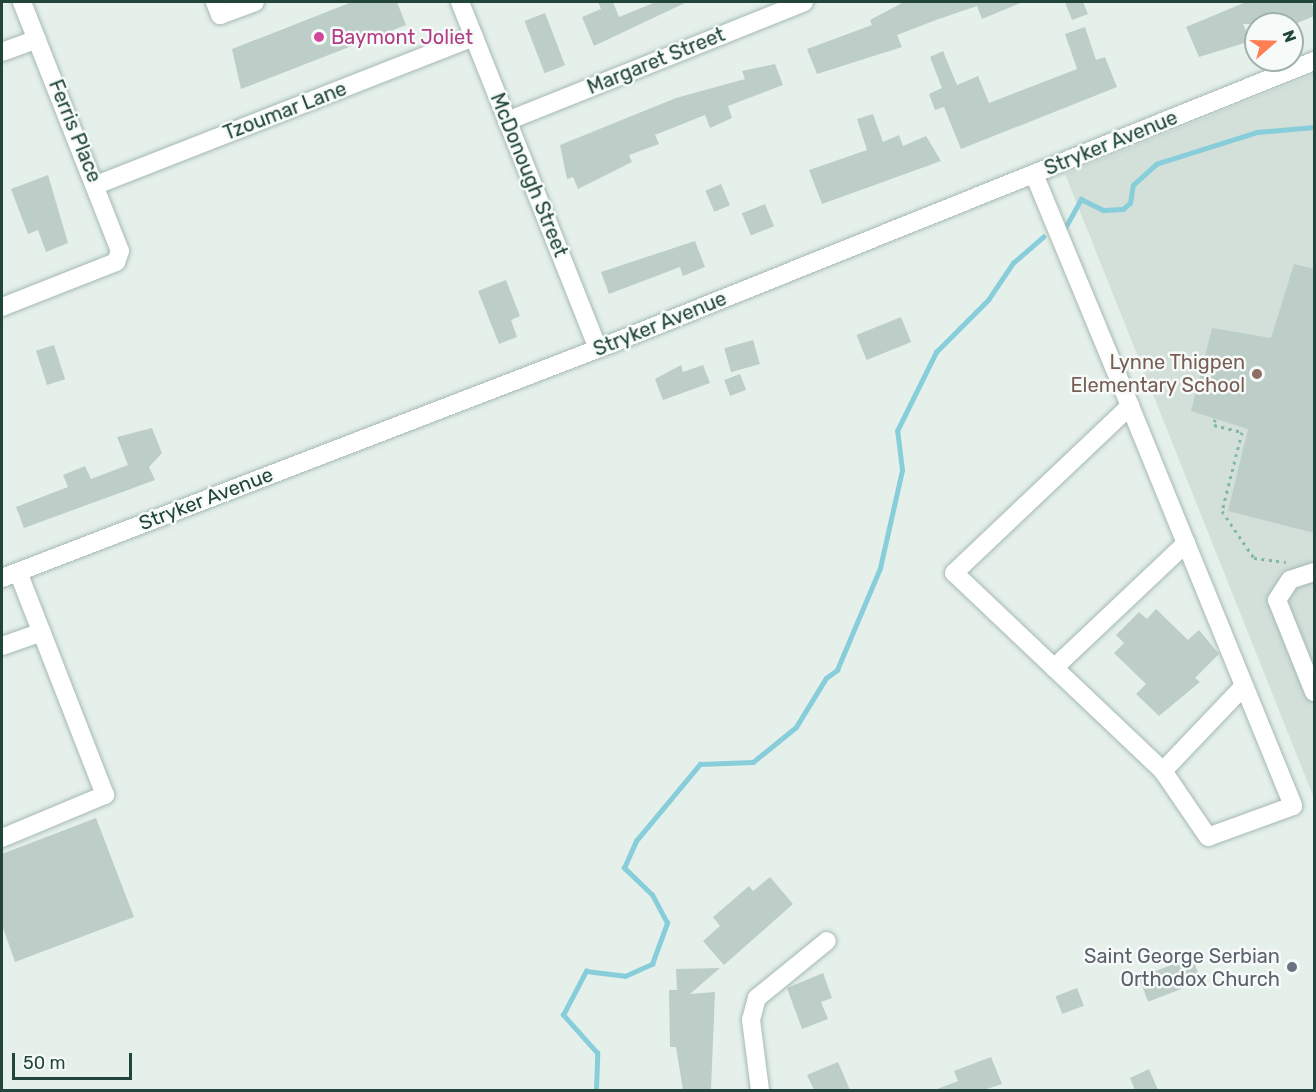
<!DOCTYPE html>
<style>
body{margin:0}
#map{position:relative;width:1316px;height:1092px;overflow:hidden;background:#e5f0eb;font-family:Rubik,sans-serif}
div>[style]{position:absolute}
.built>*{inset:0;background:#d3e0da}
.stream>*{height:4.5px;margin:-2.25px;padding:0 2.25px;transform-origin:2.25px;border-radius:2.25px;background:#87cdda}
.building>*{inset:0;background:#bccec7;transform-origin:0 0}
.path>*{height:3px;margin-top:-1.5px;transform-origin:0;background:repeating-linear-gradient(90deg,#82b7a6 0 3px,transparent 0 7.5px)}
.roads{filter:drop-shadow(0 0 2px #a6b9b3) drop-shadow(0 0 2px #a6b9b3)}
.minor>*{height:18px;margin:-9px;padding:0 9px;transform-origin:9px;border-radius:9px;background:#fff}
.dots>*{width:16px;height:16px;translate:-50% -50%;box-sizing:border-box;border:3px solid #f6fbf9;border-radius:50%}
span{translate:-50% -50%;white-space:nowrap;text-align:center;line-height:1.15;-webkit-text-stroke:5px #f6fbf9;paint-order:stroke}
.hotel-label{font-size:20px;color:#b23c85}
.left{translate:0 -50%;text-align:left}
.street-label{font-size:20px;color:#21443b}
.education-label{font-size:20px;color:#785e54}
.right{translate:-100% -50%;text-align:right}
.worship-label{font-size:20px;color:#5b616d}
.frame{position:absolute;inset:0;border:3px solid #21443b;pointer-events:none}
.north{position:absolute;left:1244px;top:12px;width:60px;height:60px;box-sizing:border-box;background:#f6fbf9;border:2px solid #a1b2ad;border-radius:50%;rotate:70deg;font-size:16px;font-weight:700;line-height:24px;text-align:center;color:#21443b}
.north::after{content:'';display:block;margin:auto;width:21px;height:27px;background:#ff7e53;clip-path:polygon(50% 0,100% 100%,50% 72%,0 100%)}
.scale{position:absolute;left:12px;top:1053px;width:120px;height:27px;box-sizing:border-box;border:3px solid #21443b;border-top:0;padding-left:8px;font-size:18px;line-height:21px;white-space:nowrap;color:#21443b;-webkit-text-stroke:4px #f6fbf9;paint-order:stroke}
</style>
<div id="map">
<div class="built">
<div style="clip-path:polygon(1314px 74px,1314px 798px,1065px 174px)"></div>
</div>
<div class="stream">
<div style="left:1065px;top:228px;width:33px;rotate:-61deg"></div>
<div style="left:1081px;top:199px;width:25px;rotate:26deg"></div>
<div style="left:1104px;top:210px;width:19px;rotate:-3deg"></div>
<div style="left:1123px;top:209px;width:9px;rotate:-41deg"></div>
<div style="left:1130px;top:203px;width:18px;rotate:-81deg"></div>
<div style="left:1133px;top:185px;width:31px;rotate:-42deg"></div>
<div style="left:1156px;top:164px;width:106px;rotate:-17.6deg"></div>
<div style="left:1257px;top:132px;width:57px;rotate:-5deg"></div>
<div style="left:596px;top:1090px;width:37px;rotate:-88deg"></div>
<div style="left:597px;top:1053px;width:51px;rotate:-131.8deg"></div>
<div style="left:563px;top:1015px;width:50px;rotate:-62.4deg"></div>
<div style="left:586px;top:971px;width:39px;rotate:7deg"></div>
<div style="left:625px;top:976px;width:30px;rotate:-24deg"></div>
<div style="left:652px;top:964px;width:44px;rotate:-69.9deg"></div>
<div style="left:667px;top:923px;width:32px;rotate:-118deg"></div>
<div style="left:652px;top:895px;width:39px;rotate:-136deg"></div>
<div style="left:624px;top:868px;width:30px;rotate:-66deg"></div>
<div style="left:636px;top:841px;width:100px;rotate:-50.3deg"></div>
<div style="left:700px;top:764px;width:53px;rotate:-2.2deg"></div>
<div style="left:753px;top:762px;width:55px;rotate:-39.1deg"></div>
<div style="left:796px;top:727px;width:57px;rotate:-58.5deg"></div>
<div style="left:826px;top:678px;width:14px;rotate:-36deg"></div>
<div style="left:837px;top:670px;width:111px;rotate:-67.1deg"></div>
<div style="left:880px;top:568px;width:100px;rotate:-77.3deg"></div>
<div style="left:902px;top:470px;width:39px;rotate:-97deg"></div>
<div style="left:897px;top:431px;width:88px;rotate:-63.7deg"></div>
<div style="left:936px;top:352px;width:74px;rotate:-45deg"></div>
<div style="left:988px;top:300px;width:45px;rotate:-56deg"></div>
<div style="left:1013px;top:263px;width:40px;rotate:-41deg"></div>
</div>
<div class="building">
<div style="clip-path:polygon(352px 2px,397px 2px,406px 25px,241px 89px,232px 49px)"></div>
<div style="clip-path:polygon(598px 2px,613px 2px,619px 17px,656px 2px,687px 2px,594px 46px,582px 17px,601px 9px)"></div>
<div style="clip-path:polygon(904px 2px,1023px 2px,982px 19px,977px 6px,936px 20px,897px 35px,902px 47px,817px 74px,807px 49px,872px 25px,870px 20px)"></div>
<div style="clip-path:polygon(1065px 2px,1083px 2px,1088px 14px,1072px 20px)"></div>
<div style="clip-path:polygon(1246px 2px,1312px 2px,1314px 16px,1295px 24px,1243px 24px,1251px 41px,1199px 57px,1186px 27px)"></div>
<div style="left:545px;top:13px;width:56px;height:22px;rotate:69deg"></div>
<div style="clip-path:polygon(1085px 27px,1096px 60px,1105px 57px,1117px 87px,961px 149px,944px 107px,935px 110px,929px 94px,942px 88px,930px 57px,943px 51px,957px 85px,978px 76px,989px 103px,1077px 69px,1065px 34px)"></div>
<div style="clip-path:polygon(775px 64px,783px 85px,728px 106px,732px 118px,710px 128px,705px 115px,655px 135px,659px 144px,629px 155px,632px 162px,578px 189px,573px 177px,567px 179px,560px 145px,676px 98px,745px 79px,742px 71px)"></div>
<div style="clip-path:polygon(873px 114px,883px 142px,899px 135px,903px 146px,926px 136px,941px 161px,822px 204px,809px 170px,867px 150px,857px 119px)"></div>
<div style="clip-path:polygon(48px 175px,68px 243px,46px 252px,38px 230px,28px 234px,11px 189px)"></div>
<div style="left:721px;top:184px;width:23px;height:17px;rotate:67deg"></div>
<div style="left:765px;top:204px;width:24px;height:25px;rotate:68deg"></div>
<div style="clip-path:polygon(695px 241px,705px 267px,683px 276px,680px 267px,609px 294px,601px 272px)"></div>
<div style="clip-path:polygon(1294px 264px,1314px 269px,1314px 533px,1228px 511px,1248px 429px,1191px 411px,1212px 328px,1271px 338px)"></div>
<div style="clip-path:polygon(506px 280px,520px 316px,511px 320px,517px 337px,499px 344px,478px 291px)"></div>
<div style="left:901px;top:317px;width:27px;height:48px;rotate:68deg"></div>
<div style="left:753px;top:340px;width:25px;height:30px;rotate:74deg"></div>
<div style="left:54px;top:345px;width:36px;height:19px;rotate:72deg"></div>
<div style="clip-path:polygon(681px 365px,683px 372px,703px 365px,710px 383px,663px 400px,655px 379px)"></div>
<div style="left:740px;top:374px;width:17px;height:17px;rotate:69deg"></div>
<div style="clip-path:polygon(152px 428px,162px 453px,149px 467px,155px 480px,24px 528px,16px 507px,68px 487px,63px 475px,85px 466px,91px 479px,128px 465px,117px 437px)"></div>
<div style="clip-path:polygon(1156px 609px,1188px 640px,1199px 630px,1219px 654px,1195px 678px,1200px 682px,1159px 716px,1136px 694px,1146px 684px,1114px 653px,1124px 643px,1116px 635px,1139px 612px,1147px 619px)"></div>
<div style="clip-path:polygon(96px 818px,134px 917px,15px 962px,2px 925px,2px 854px)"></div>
<div style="clip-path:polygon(770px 877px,793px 904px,724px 965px,703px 941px,720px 926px,713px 917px,749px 886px,753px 891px)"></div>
<div style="left:1192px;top:957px;width:26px;height:57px;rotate:69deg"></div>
<div style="clip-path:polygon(720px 968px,690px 994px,715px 992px,711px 1090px,683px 1090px,676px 1047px,670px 1047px,669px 990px,677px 990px,676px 969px)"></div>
<div style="clip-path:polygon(823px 973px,832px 998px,821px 1002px,828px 1019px,802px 1029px,787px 988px)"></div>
<div style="left:1077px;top:988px;width:19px;height:23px;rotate:69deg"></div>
<div style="clip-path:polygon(991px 1057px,1002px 1084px,984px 1090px,935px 1090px,958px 1081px,954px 1071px)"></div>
<div style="clip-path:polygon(838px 1062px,850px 1090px,814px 1090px,807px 1075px)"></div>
<div style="clip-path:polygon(1149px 1069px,1158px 1090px,1135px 1090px,1130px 1078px)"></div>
</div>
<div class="path">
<div style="left:1215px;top:419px;width:6px;rotate:99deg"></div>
<div style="left:1214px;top:425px;width:29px;rotate:14deg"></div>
<div style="left:1242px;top:432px;width:81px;rotate:104.2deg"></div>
<div style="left:1222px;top:511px;width:57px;rotate:55.8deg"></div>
<div style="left:1254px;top:558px;width:32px;rotate:7deg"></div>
</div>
<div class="roads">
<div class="minor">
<div style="left:215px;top:2px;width:14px;rotate:69deg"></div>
<div style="left:220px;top:15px;width:37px;rotate:-20deg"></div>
<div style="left:460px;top:2px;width:373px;rotate:68.3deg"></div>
<div style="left:2px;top:52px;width:37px;rotate:-20deg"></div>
<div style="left:507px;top:121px;width:320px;rotate:-21.8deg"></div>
<div style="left:1034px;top:174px;width:251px;rotate:67.5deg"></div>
<div style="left:1130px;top:406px;width:432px;rotate:67.8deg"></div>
<div style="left:1293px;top:806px;width:90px;rotate:160deg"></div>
<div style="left:1208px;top:837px;width:80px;rotate:-124.3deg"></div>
<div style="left:1163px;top:771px;width:288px;rotate:-136.5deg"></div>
<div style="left:954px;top:573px;width:243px;rotate:-43.5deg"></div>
<div style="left:96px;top:185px;width:406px;rotate:-21.4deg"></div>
<div style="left:2px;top:307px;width:123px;rotate:-21.5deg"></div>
<div style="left:116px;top:262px;width:12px;rotate:-70deg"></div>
<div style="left:120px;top:251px;width:268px;rotate:-111.5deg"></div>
<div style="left:1314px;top:572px;width:25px;rotate:162deg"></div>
<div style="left:1290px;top:580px;width:24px;rotate:123deg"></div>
<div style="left:1277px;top:600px;width:99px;rotate:68.1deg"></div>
<div style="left:2px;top:578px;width:655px;rotate:-21.04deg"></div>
<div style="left:613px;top:343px;width:756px;rotate:-21.91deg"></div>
<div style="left:2px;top:646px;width:42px;rotate:-19.3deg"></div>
<div style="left:1054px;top:668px;width:182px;rotate:-43.4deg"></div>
<div style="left:1163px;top:771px;width:117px;rotate:-46.4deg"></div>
<div style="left:2px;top:838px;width:112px;rotate:-22.7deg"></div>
<div style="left:105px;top:795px;width:239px;rotate:-111.3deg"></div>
<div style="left:760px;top:1090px;width:71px;rotate:-97.3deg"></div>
<div style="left:751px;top:1020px;width:23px;rotate:-75deg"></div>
<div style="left:757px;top:998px;width:90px;rotate:-39.2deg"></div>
</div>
</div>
<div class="dots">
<div style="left:319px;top:37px;background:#d1479c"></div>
<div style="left:1257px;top:374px;background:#8d6e63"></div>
<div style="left:1292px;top:967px;background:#6b7280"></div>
</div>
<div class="hotel-label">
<span class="left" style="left:331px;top:37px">Baymont Joliet</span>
</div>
<div class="street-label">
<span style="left:656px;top:61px;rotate:-22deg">Margaret Street</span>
<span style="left:285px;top:111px;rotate:-21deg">Tzoumar Lane</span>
<span style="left:75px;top:131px;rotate:68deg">Ferris Place</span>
<span style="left:1111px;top:143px;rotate:-22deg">Stryker Avenue</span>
<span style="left:529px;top:175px;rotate:68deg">McDonough Street</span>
<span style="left:660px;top:324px;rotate:-22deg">Stryker Avenue</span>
<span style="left:206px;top:499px;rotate:-21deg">Stryker Avenue</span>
</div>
<div class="education-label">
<span class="right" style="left:1245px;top:374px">Lynne Thigpen<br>Elementary School</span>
</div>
<div class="worship-label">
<span class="right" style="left:1280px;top:968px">Saint George Serbian<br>Orthodox Church</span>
</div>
<div class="frame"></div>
<div class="north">N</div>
<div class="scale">50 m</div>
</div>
